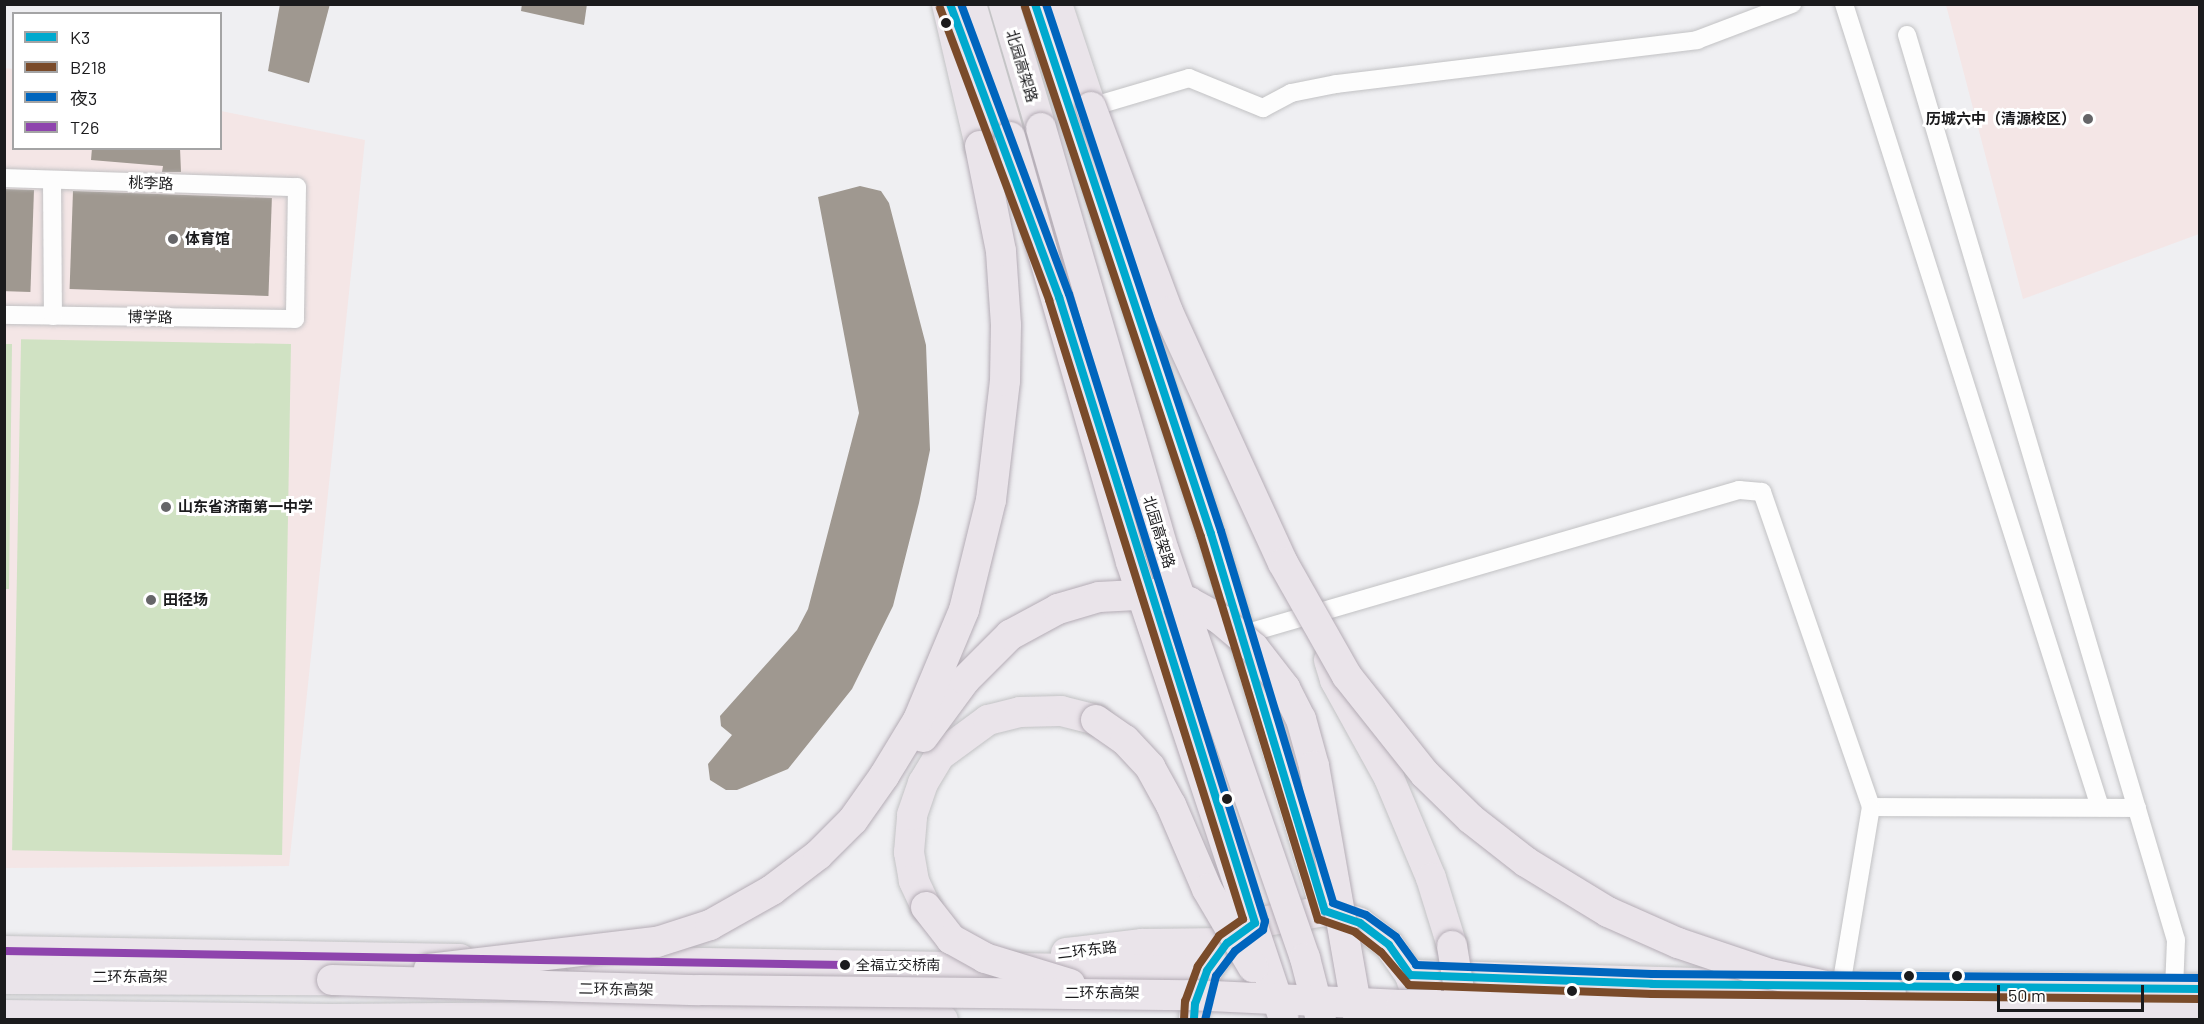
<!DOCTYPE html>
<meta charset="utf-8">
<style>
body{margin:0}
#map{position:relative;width:2204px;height:1024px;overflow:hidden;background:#efeff2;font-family:Barlow,"Noto Sans SC",sans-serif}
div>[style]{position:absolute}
.education>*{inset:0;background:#f4e6e6}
.green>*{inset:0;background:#d0e2c3;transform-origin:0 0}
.building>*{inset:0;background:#9f9890;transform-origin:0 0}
.roads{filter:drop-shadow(0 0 2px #c2c2c4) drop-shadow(0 0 2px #c2c2c4)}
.minor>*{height:18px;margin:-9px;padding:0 9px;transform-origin:9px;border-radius:9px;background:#fdfdfd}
.primary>*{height:28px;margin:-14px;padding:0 14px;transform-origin:14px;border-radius:14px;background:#efebef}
.trunk>*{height:30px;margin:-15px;padding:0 15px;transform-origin:15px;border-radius:15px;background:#eae4ea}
.bridges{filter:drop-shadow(0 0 2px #b4acb5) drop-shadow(0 0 2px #b4acb5)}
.trunk-bridge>*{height:30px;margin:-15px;padding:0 15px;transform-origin:15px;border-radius:15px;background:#eae4ea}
.bus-1>*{height:8px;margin:-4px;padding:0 4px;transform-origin:4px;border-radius:4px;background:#00a9ce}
.bus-2>*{height:8px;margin:-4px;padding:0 4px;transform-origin:4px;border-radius:4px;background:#7a4b2a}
.bus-3>*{height:8px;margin:-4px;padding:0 4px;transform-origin:4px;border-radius:4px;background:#0065bd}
.bus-4>*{height:8px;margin:-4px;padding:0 4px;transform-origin:4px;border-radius:4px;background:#8e44ad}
.dots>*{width:16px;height:16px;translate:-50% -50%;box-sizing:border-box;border:3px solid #fff;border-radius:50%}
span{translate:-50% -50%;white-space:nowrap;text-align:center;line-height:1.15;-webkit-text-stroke:6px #fff;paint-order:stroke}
.bus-label{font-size:14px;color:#1b1b1d}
.left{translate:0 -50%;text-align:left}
.street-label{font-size:15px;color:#1b1b1d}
.poi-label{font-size:15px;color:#1b1b1d;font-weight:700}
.right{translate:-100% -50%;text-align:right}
.frame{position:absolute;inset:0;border:6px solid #1b1b1d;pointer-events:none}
.legend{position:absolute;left:12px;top:12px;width:210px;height:138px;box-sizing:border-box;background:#fff;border:2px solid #a4a4a5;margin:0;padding:8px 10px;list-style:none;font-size:18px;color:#1b1b1d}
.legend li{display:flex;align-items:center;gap:12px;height:30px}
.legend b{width:30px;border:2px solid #a4a4a5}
.scale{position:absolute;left:1997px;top:985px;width:147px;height:27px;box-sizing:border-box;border:3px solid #1b1b1d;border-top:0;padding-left:8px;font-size:18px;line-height:21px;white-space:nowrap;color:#1b1b1d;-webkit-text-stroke:4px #fff;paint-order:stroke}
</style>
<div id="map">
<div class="education">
<div style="clip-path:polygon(1946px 5px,2199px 5px,2199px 234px,2023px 299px)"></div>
<div style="clip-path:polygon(4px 68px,13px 69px,14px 148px,220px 148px,221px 111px,365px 140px,289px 866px,5px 868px)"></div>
</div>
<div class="green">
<div style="clip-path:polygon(4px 344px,12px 344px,9px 589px,4px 589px)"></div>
<div style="left:291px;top:344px;width:511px;height:270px;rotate:91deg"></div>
</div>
<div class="building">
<div style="clip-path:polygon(280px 4px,330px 4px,309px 83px,268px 71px)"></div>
<div style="clip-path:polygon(522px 4px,587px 4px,584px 25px,521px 11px)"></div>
<div style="clip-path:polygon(92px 148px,180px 148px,181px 172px,162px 172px,163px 166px,91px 160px)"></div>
<div style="clip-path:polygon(860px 186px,881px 191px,889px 203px,926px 345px,930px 450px,919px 503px,893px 606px,852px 689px,788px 769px,737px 790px,726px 790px,710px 780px,708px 764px,732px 735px,721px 726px,720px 716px,797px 630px,808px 609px,859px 413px,818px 197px)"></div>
<div style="left:4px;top:189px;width:30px;height:102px;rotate:2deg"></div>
<div style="left:73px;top:191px;width:199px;height:98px;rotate:2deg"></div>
</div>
<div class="roads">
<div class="minor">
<div style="left:1844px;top:4px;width:843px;rotate:72.32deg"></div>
<div style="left:1907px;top:35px;width:944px;rotate:73.45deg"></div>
<div style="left:2176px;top:940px;width:49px;rotate:92.3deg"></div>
<div style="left:1091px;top:107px;width:102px;rotate:-16.5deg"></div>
<div style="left:1189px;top:78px;width:80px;rotate:22.1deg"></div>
<div style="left:1263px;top:108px;width:32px;rotate:-28deg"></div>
<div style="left:1291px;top:93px;width:46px;rotate:-11.3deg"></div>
<div style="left:1336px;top:84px;width:364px;rotate:-6.9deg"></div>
<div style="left:1697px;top:40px;width:102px;rotate:-20.8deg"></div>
<div style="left:4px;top:178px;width:293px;rotate:1.8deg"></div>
<div style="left:297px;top:187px;width:132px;rotate:90.9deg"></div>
<div style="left:295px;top:319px;width:291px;rotate:-179.2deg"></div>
<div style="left:52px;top:180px;width:136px;rotate:89.6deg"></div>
<div style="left:1241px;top:635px;width:519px;rotate:-16.23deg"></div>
<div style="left:1739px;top:490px;width:23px;rotate:5deg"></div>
<div style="left:1762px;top:492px;width:333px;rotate:70.9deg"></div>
<div style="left:1871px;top:807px;width:266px;rotate:0.2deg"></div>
<div style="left:1841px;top:986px;width:181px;rotate:-80.5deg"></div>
</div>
<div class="primary">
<div style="left:1035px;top:4px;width:558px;rotate:71.63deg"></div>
<div style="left:1211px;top:534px;width:394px;rotate:73.2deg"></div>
</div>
<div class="trunk">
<div style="left:947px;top:4px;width:146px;rotate:76.9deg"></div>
<div style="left:971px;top:4px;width:139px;rotate:73.7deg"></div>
<div style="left:1004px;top:4px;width:129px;rotate:73.4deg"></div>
<div style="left:1057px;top:4px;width:108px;rotate:71.7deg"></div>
<div style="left:1329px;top:660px;width:21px;rotate:73deg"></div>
<div style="left:1335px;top:680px;width:112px;rotate:61.1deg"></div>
<div style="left:1389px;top:778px;width:108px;rotate:67.2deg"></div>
<div style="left:1431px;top:878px;width:71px;rotate:72.8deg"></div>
<div style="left:926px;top:907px;width:29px;rotate:-115deg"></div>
<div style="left:914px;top:881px;width:29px;rotate:-100deg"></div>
<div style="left:909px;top:852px;width:37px;rotate:-85deg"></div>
<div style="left:912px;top:815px;width:34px;rotate:-71deg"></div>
<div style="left:923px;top:783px;width:31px;rotate:-59deg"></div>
<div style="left:939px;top:756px;width:61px;rotate:-36.3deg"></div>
<div style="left:988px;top:720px;width:33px;rotate:-14deg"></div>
<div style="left:1020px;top:712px;width:41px;rotate:-1.4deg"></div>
<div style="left:1061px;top:711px;width:36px;rotate:14deg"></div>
<div style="left:4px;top:951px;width:456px;rotate:1deg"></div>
<div style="left:1066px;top:953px;width:77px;rotate:-6.8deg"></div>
<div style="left:1142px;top:944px;width:85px;rotate:-0.7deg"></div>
<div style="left:580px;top:961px;width:627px;rotate:0.91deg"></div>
<div style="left:1410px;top:975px;width:387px;rotate:1.6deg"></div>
<div style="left:4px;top:979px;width:328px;rotate:0.2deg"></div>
<div style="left:1863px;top:986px;width:337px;rotate:0.5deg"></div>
<div style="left:4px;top:1015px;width:328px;rotate:0.7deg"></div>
<div style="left:332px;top:1019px;width:488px;rotate:-0.5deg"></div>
<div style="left:820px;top:1015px;width:123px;rotate:2.3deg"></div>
<div style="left:1194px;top:1020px;width:16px;rotate:-86deg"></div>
<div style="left:1195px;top:1004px;width:35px;rotate:-70deg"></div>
<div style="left:1207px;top:971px;width:34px;rotate:-54deg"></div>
<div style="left:1227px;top:943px;width:34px;rotate:-36deg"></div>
<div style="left:1255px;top:923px;width:71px;rotate:-9.7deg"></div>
<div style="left:1325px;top:911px;width:37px;rotate:19deg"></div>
<div style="left:1360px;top:923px;width:36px;rotate:37deg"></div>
<div style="left:1389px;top:945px;width:37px;rotate:55deg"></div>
<div style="left:1410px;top:975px;width:19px;rotate:72deg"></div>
</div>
</div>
<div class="bridges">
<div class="trunk-bridge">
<div style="left:1091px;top:107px;width:219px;rotate:69.4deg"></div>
<div style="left:1168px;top:312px;width:276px;rotate:65.4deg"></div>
<div style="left:1283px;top:563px;width:130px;rotate:60.5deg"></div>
<div style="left:1347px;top:676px;width:125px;rotate:51.5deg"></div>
<div style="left:1425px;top:774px;width:64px;rotate:44.4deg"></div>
<div style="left:1471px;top:819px;width:70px;rotate:38deg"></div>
<div style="left:1526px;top:862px;width:96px;rotate:31.4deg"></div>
<div style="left:1608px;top:912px;width:77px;rotate:23.9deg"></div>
<div style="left:1678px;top:943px;width:97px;rotate:18.6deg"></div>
<div style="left:1770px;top:974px;width:72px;rotate:12.1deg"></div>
<div style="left:1840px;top:989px;width:51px;rotate:4.5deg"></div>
<div style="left:1041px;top:128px;width:441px;rotate:73.8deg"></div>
<div style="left:1164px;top:551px;width:431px;rotate:70.9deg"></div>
<div style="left:1305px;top:958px;width:64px;rotate:75.5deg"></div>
<div style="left:1010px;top:137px;width:442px;rotate:74.1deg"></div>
<div style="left:1131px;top:562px;width:480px;rotate:71.5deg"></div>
<div style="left:1096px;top:720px;width:35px;rotate:35deg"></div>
<div style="left:1125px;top:740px;width:37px;rotate:47deg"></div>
<div style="left:1150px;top:767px;width:43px;rotate:61.1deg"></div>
<div style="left:1171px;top:805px;width:91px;rotate:66.8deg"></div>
<div style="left:1207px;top:889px;width:91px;rotate:59.5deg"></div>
<div style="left:923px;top:737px;width:71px;rotate:-53.6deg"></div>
<div style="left:965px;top:680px;width:64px;rotate:-45deg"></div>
<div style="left:1010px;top:635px;width:55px;rotate:-28.4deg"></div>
<div style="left:1058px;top:609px;width:43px;rotate:-16.3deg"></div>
<div style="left:1099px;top:597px;width:56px;rotate:-3.1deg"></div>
<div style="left:1155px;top:594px;width:35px;rotate:13deg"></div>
<div style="left:1189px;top:602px;width:37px;rotate:29deg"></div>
<div style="left:1221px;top:620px;width:43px;rotate:40.3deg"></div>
<div style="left:1254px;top:648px;width:51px;rotate:52.2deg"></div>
<div style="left:1285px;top:688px;width:35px;rotate:63deg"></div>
<div style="left:1301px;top:719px;width:49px;rotate:74.5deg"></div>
<div style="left:1314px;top:766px;width:258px;rotate:80deg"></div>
<div style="left:926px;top:907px;width:41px;rotate:52deg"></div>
<div style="left:951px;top:939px;width:39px;rotate:29deg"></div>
<div style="left:985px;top:958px;width:89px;rotate:17deg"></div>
<div style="left:1452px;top:946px;width:75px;rotate:80.8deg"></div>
<div style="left:429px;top:969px;width:230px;rotate:-6.8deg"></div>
<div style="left:657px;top:942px;width:56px;rotate:-17.8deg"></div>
<div style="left:710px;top:925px;width:71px;rotate:-29.4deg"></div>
<div style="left:772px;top:890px;width:58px;rotate:-37.3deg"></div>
<div style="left:818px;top:855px;width:49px;rotate:-45deg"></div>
<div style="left:853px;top:820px;width:54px;rotate:-54.8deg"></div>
<div style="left:884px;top:776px;width:66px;rotate:-58.7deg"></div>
<div style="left:918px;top:720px;width:119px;rotate:-67.3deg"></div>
<div style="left:964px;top:610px;width:113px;rotate:-76.2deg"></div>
<div style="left:991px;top:500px;width:120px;rotate:-83.3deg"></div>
<div style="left:1005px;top:381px;width:56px;rotate:-89deg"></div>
<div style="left:1006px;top:325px;width:74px;rotate:-93.9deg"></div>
<div style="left:1001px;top:251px;width:107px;rotate:-101.3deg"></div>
<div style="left:332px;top:980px;width:367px;rotate:1.6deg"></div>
<div style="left:699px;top:990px;width:491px;rotate:0.6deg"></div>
<div style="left:1190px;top:995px;width:211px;rotate:2.7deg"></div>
<div style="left:1401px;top:1005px;width:799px;rotate:0.72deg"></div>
</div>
</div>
<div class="bus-1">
<div style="left:950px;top:4px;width:313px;rotate:69.6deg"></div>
<div style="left:1059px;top:297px;width:656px;rotate:72.61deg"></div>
<div style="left:1255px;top:923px;width:34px;rotate:144deg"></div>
<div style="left:1227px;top:943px;width:34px;rotate:126deg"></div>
<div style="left:1207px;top:971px;width:35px;rotate:110deg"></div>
<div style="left:1195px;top:1004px;width:16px;rotate:94deg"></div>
<div style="left:1035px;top:4px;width:558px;rotate:71.63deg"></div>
<div style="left:1211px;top:534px;width:394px;rotate:73.2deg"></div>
<div style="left:1325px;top:911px;width:37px;rotate:19deg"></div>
<div style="left:1360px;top:923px;width:36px;rotate:37deg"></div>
<div style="left:1389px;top:945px;width:37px;rotate:55deg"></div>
<div style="left:1410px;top:975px;width:242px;rotate:2.1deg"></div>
<div style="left:1652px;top:984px;width:548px;rotate:0.52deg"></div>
</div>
<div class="bus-2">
<div style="left:1025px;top:7px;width:558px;rotate:71.63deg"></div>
<div style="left:1201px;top:537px;width:400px;rotate:73deg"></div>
<div style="left:1318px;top:919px;width:39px;rotate:19deg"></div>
<div style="left:1355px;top:932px;width:33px;rotate:38deg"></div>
<div style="left:1381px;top:952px;width:43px;rotate:49.7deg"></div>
<div style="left:1409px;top:985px;width:243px;rotate:2.1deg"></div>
<div style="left:1652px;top:994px;width:548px;rotate:0.52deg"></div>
<div style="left:940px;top:8px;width:312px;rotate:69.5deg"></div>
<div style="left:1049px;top:300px;width:649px;rotate:72.6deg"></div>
<div style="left:1243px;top:919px;width:29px;rotate:145deg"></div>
<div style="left:1219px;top:936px;width:37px;rotate:125deg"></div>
<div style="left:1198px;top:966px;width:37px;rotate:110deg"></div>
<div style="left:1185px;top:1001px;width:18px;rotate:93deg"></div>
</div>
<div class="bus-3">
<div style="left:961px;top:4px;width:309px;rotate:69.6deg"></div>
<div style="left:1069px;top:294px;width:657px;rotate:72.64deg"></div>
<div style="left:1265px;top:921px;width:9px;rotate:103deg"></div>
<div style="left:1263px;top:930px;width:35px;rotate:143deg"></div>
<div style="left:1235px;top:951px;width:31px;rotate:127deg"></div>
<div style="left:1216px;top:976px;width:45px;rotate:104deg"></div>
<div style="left:1046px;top:4px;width:555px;rotate:71.63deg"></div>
<div style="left:1221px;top:531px;width:388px;rotate:73.2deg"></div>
<div style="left:1333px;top:903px;width:35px;rotate:20deg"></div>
<div style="left:1366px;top:915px;width:37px;rotate:36deg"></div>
<div style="left:1396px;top:937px;width:34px;rotate:54deg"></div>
<div style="left:1416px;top:965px;width:236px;rotate:2.2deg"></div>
<div style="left:1652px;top:974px;width:548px;rotate:0.42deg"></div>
</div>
<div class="bus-4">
<div style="left:4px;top:951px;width:841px;rotate:0.95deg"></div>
</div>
<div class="dots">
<div style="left:946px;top:23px;background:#1b1b1d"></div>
<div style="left:2088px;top:119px;background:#656568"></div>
<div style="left:173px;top:239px;background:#656568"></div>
<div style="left:166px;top:507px;background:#656568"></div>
<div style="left:151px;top:600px;background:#656568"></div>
<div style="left:1227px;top:799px;background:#1b1b1d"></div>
<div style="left:845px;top:965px;background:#1b1b1d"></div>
<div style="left:1909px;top:976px;background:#1b1b1d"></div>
<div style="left:1957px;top:976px;background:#1b1b1d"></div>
<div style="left:1572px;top:991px;background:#1b1b1d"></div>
</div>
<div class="bus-label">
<span class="left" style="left:856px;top:965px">全福立交桥南</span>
</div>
<div class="street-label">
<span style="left:1022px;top:66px;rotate:73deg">北园高架路</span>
<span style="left:151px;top:183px;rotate:2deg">桃李路</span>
<span style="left:150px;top:317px;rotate:1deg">博学路</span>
<span style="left:1159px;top:532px;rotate:73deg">北园高架路</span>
<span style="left:1087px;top:950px;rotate:-7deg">二环东路</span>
<span style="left:130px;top:977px">二环东高架</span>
<span style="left:616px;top:989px;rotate:1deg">二环东高架</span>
<span style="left:1102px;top:993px">二环东高架</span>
</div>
<div class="poi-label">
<span class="right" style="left:2076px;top:119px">历城六中（清源校区）</span>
<span class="left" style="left:185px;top:239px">体育馆</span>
<span class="left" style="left:178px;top:507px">山东省济南第一中学</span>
<span class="left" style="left:163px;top:600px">田径场</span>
</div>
<div class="frame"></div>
<ul class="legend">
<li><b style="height:8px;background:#00a9ce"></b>K3</li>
<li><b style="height:8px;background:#7a4b2a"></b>B218</li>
<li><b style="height:8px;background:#0065bd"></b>夜3</li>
<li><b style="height:8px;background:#8e44ad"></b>T26</li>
</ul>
<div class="scale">50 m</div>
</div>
